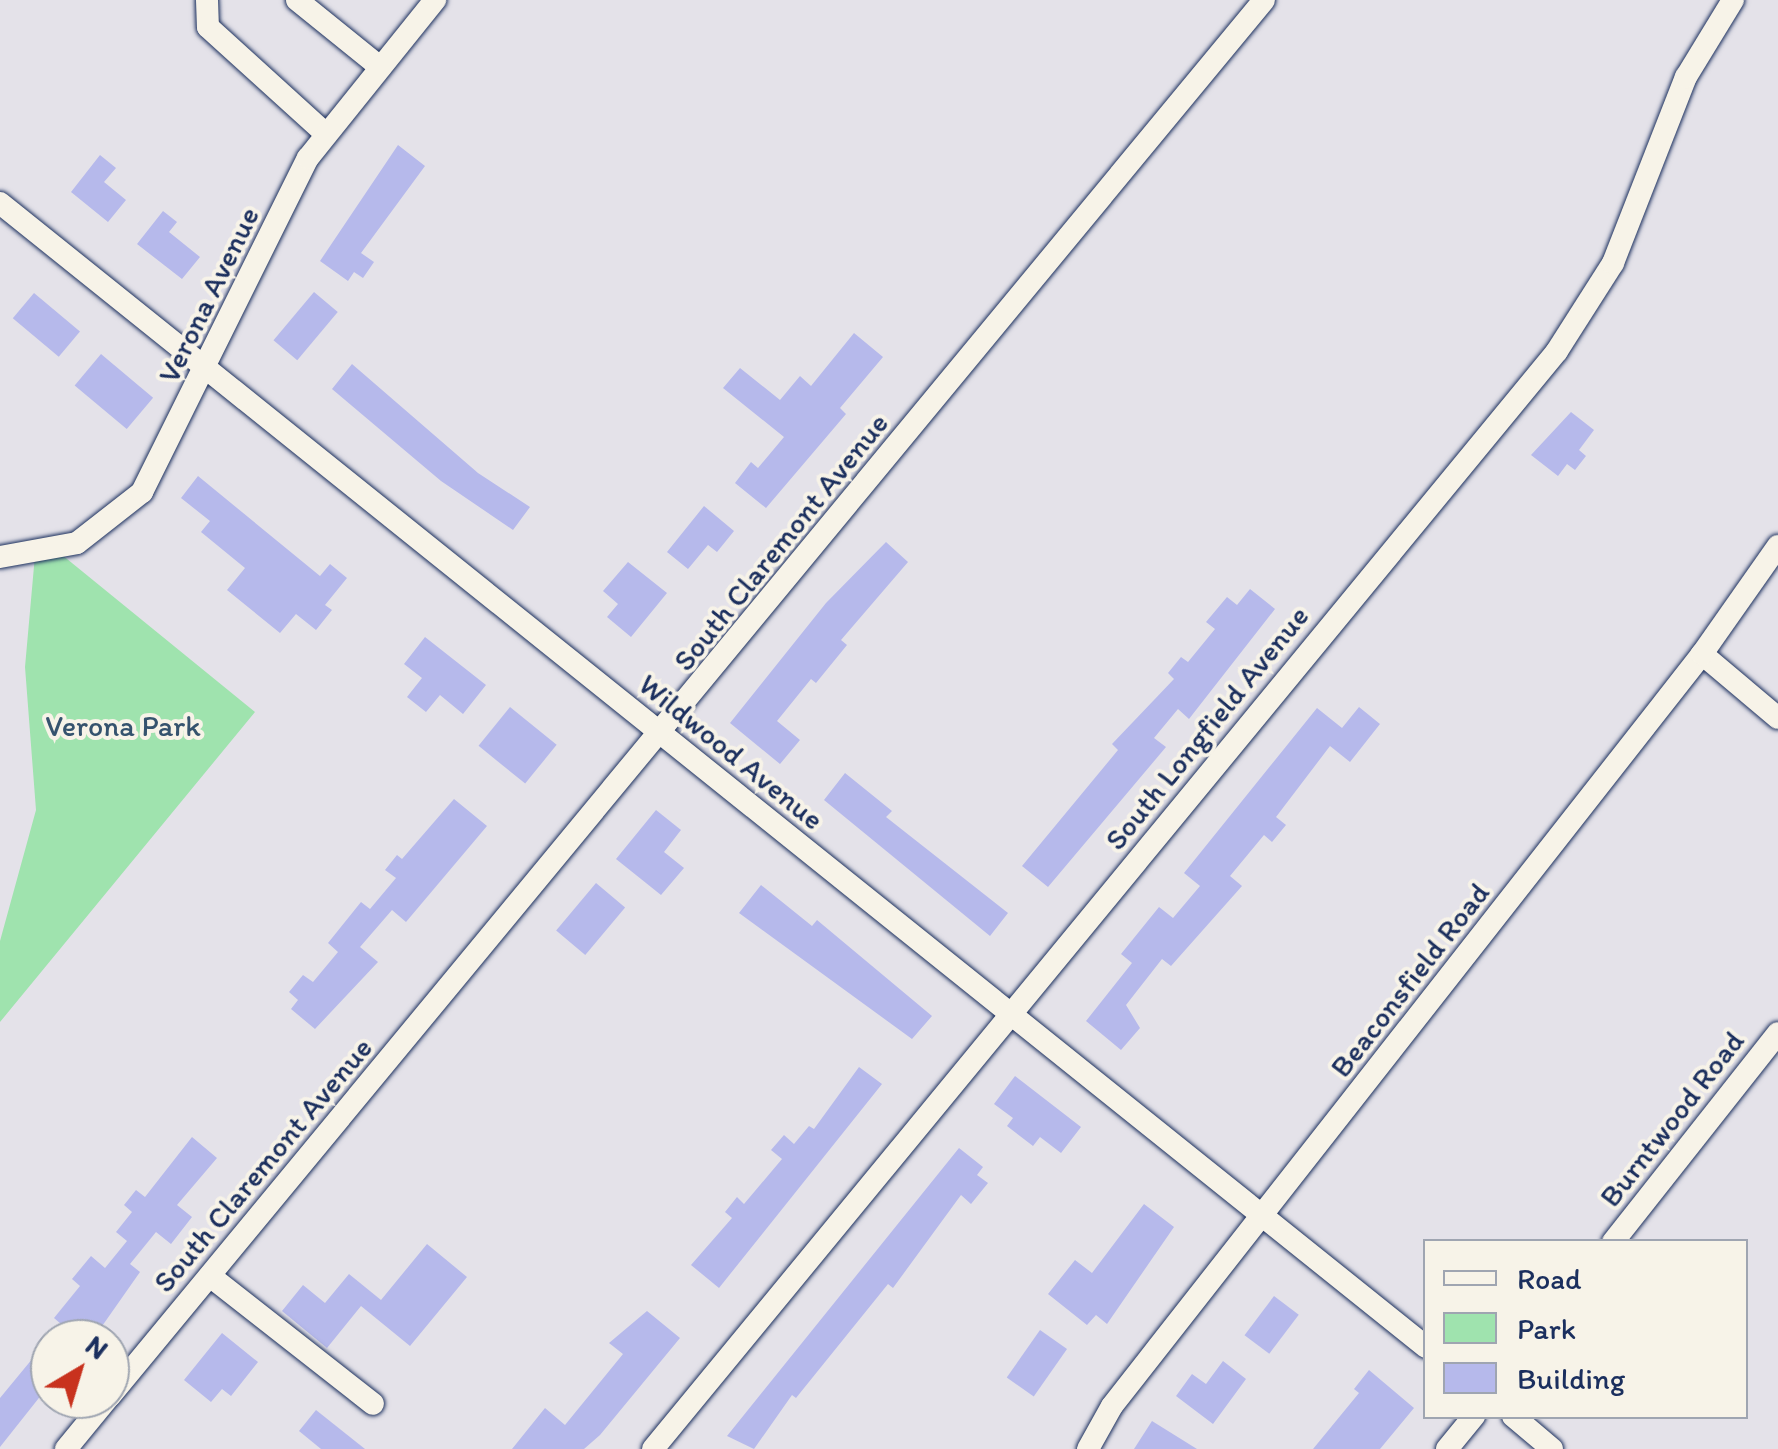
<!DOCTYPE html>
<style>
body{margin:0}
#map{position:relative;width:1778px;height:1449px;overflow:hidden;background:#e4e2e9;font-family:Itim,sans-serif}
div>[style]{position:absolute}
.green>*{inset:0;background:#9fe3ae}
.building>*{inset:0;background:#b6b9eb;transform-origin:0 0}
.roads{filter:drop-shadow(0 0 2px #1b2f5e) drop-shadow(0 0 2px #1b2f5e)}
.minor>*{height:22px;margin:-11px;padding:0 11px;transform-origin:11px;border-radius:11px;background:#f7f3e8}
span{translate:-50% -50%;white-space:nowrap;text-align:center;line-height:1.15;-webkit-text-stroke:8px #f7f3e8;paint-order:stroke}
.street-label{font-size:30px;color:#1b2f5e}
.park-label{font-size:30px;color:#35536e}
.legend{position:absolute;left:1423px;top:1239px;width:325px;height:180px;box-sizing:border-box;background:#f7f3e8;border:2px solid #9fa5b1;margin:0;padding:12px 18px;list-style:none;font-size:30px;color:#1b2f5e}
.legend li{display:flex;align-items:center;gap:20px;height:50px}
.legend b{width:50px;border:2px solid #9fa5b1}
.north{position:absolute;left:30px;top:1319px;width:100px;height:100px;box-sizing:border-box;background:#f7f3e8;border:2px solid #9fa5b1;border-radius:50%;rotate:38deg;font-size:28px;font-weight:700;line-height:40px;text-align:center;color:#1b2f5e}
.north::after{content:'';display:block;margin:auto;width:35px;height:45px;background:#c8321e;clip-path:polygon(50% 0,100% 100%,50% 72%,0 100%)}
</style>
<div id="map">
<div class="green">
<div style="clip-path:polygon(56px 550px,255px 712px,0 1022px,0 941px,36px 810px,25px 667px,35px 555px)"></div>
</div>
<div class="building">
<div style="clip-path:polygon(398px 145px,425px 166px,361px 253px,374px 262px,363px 278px,354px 272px,348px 281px,320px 261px)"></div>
<div style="clip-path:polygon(100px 155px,116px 168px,104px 182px,126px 200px,108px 222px,71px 192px)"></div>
<div style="clip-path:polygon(163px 211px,177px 222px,169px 232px,200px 257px,182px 279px,137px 244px)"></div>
<div style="left:314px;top:292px;width:31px;height:63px;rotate:40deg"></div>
<div style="left:34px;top:293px;width:60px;height:33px;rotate:40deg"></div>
<div style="clip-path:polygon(854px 333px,883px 357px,840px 408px,846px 414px,766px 508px,735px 483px,751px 462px,758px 468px,784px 437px,723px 388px,740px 368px,780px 400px,800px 376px,811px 386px)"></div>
<div style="left:101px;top:354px;width:68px;height:41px;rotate:40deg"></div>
<div style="clip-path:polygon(352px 364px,478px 473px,530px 507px,513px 530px,441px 481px,332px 389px)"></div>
<div style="clip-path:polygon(1571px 412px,1594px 430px,1579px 450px,1586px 456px,1575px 470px,1567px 464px,1558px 476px,1531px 455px)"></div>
<div style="clip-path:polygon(198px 476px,320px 576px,330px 564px,347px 578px,325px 605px,332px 610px,316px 630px,296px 614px,280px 633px,227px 590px,245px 568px,201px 532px,210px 521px,181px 498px)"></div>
<div style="clip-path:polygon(704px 506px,734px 531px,717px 552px,708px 545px,688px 569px,667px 552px)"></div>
<div style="clip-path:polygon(886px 542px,908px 562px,841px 640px,847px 645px,816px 683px,811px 679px,777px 721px,800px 740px,780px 764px,730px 723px,826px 603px)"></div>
<div style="clip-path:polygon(628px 562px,667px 593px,631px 637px,607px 617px,618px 604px,603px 591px)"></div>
<div style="clip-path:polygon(1250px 589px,1275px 609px,1189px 719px,1178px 709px,1154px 738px,1166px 747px,1048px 887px,1022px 866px,1118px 750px,1112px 744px,1174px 679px,1168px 673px,1181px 657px,1188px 662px,1215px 629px,1206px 622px,1227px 597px,1237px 605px)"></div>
<div style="clip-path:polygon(425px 637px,486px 685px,463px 714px,440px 695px,426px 712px,407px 697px,422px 678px,404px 664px)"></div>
<div style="left:510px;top:707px;width:60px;height:50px;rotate:39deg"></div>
<div style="clip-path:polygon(1359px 707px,1380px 724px,1350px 762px,1330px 746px,1276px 817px,1286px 825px,1272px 842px,1264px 835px,1230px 876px,1242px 886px,1171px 966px,1162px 959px,1126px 1005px,1140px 1028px,1121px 1050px,1086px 1021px,1132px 963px,1121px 954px,1159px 907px,1173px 918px,1200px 886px,1184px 873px,1317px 708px,1342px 728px)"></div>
<div style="clip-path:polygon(845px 773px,892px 811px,886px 817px,1008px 913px,990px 936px,824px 800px)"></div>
<div style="clip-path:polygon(454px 799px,487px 826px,406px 922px,392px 910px,360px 947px,378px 962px,315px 1029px,291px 1009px,298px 1000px,289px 992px,303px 975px,313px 982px,338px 952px,328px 943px,361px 902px,370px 909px,396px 878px,385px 870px,397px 855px,402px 859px)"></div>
<div style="clip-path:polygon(656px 810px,681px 830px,664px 852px,684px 868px,661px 895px,616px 859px)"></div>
<div style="left:596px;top:883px;width:38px;height:62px;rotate:40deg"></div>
<div style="clip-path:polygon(761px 885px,812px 926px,817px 920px,932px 1016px,912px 1039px,739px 913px)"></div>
<div style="clip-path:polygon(859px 1067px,882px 1084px,719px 1288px,691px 1265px,732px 1218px,725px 1212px,737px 1197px,744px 1204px,782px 1159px,771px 1150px,784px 1135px,794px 1144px,809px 1126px,814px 1129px)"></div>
<div style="clip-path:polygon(1015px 1076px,1081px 1127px,1061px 1153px,1040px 1137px,1033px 1146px,1007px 1126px,1013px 1118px,994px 1104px)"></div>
<div style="clip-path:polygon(192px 1137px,217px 1158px,177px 1205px,192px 1217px,171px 1244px,156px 1232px,130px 1264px,140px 1272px,93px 1339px,50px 1339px,50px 1384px,0 1447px,0 1398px,61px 1324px,54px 1318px,80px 1286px,72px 1279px,91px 1256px,105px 1268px,127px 1241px,116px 1232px,132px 1212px,124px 1205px,136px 1190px,145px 1197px)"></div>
<div style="clip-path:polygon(959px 1148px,983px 1167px,977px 1175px,988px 1183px,971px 1204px,961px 1195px,893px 1288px,888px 1284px,796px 1398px,792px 1395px,754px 1449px,727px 1436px)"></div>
<div style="clip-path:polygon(1144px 1204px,1174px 1227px,1107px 1324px,1096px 1315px,1087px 1325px,1048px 1294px,1075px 1260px,1092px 1273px)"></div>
<div style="clip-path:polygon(427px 1244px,467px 1277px,410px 1346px,361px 1306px,327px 1348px,282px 1311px,303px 1285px,325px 1303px,349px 1274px,381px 1300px)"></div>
<div style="left:1274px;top:1296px;width:31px;height:49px;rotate:37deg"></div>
<div style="clip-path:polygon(647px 1311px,680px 1338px,600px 1435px,584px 1449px,512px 1449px,545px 1408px,565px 1425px,623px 1354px,609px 1343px)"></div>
<div style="left:1040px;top:1330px;width:33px;height:58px;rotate:35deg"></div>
<div style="clip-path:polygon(222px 1333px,258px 1362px,231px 1396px,222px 1389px,211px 1402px,184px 1380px)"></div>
<div style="clip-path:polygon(1223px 1361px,1246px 1379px,1213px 1424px,1176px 1396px,1192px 1374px,1206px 1384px)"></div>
<div style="clip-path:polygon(1369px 1370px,1414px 1408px,1380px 1449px,1313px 1449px,1359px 1393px,1354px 1389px)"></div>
<div style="clip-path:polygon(316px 1410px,365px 1449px,321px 1449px,299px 1431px)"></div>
<div style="clip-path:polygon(1152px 1421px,1197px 1449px,1134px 1449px)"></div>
</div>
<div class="roads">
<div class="minor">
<div style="left:207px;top:0;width:27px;rotate:88deg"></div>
<div style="left:208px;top:27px;width:159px;rotate:42.2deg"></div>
<div style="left:297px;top:0;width:107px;rotate:38.9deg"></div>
<div style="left:0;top:203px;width:1828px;rotate:38.74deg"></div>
<div style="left:0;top:557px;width:78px;rotate:-10.3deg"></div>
<div style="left:77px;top:543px;width:83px;rotate:-38.1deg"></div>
<div style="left:142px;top:492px;width:373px;rotate:-63.6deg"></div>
<div style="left:308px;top:158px;width:203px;rotate:-51.2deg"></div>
<div style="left:1702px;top:654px;width:99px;rotate:40.1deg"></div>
<div style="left:1613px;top:1242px;width:266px;rotate:-51.7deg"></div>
<div style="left:210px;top:1276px;width:207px;rotate:38.1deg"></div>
<div style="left:110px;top:1396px;width:1811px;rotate:-50.42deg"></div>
<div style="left:1513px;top:1416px;width:51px;rotate:40.2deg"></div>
<div style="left:66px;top:1449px;width:65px;rotate:-50.6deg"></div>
<div style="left:653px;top:1449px;width:1422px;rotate:-50.53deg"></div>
<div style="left:1557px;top:351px;width:104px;rotate:-57.5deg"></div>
<div style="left:1613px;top:263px;width:200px;rotate:-68.6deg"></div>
<div style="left:1686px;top:77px;width:90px;rotate:-58.6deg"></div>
<div style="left:1088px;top:1449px;width:49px;rotate:-60.8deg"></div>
<div style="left:1112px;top:1406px;width:956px;rotate:-51.88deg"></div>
<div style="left:1702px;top:654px;width:132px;rotate:-54.9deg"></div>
<div style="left:1447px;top:1449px;width:43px;rotate:-50.7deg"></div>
</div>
</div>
<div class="street-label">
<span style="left:209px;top:295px;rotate:-64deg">Verona Avenue</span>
<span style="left:781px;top:542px;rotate:-51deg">South Claremont Avenue</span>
<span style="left:1207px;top:728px;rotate:-51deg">South Longfield Avenue</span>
<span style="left:731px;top:752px;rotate:39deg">Wildwood Avenue</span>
<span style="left:1410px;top:980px;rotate:-52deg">Beaconsfield Road</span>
<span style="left:1672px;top:1119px;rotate:-52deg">Burntwood Road</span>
<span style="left:263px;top:1165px;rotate:-50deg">South Claremont Avenue</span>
</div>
<div class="park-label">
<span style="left:123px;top:726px">Verona Park</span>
</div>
<ul class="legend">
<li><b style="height:12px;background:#f7f3e8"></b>Road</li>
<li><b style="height:28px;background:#9fe3ae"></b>Park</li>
<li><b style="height:28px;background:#b6b9eb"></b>Building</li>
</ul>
<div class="north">N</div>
</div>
